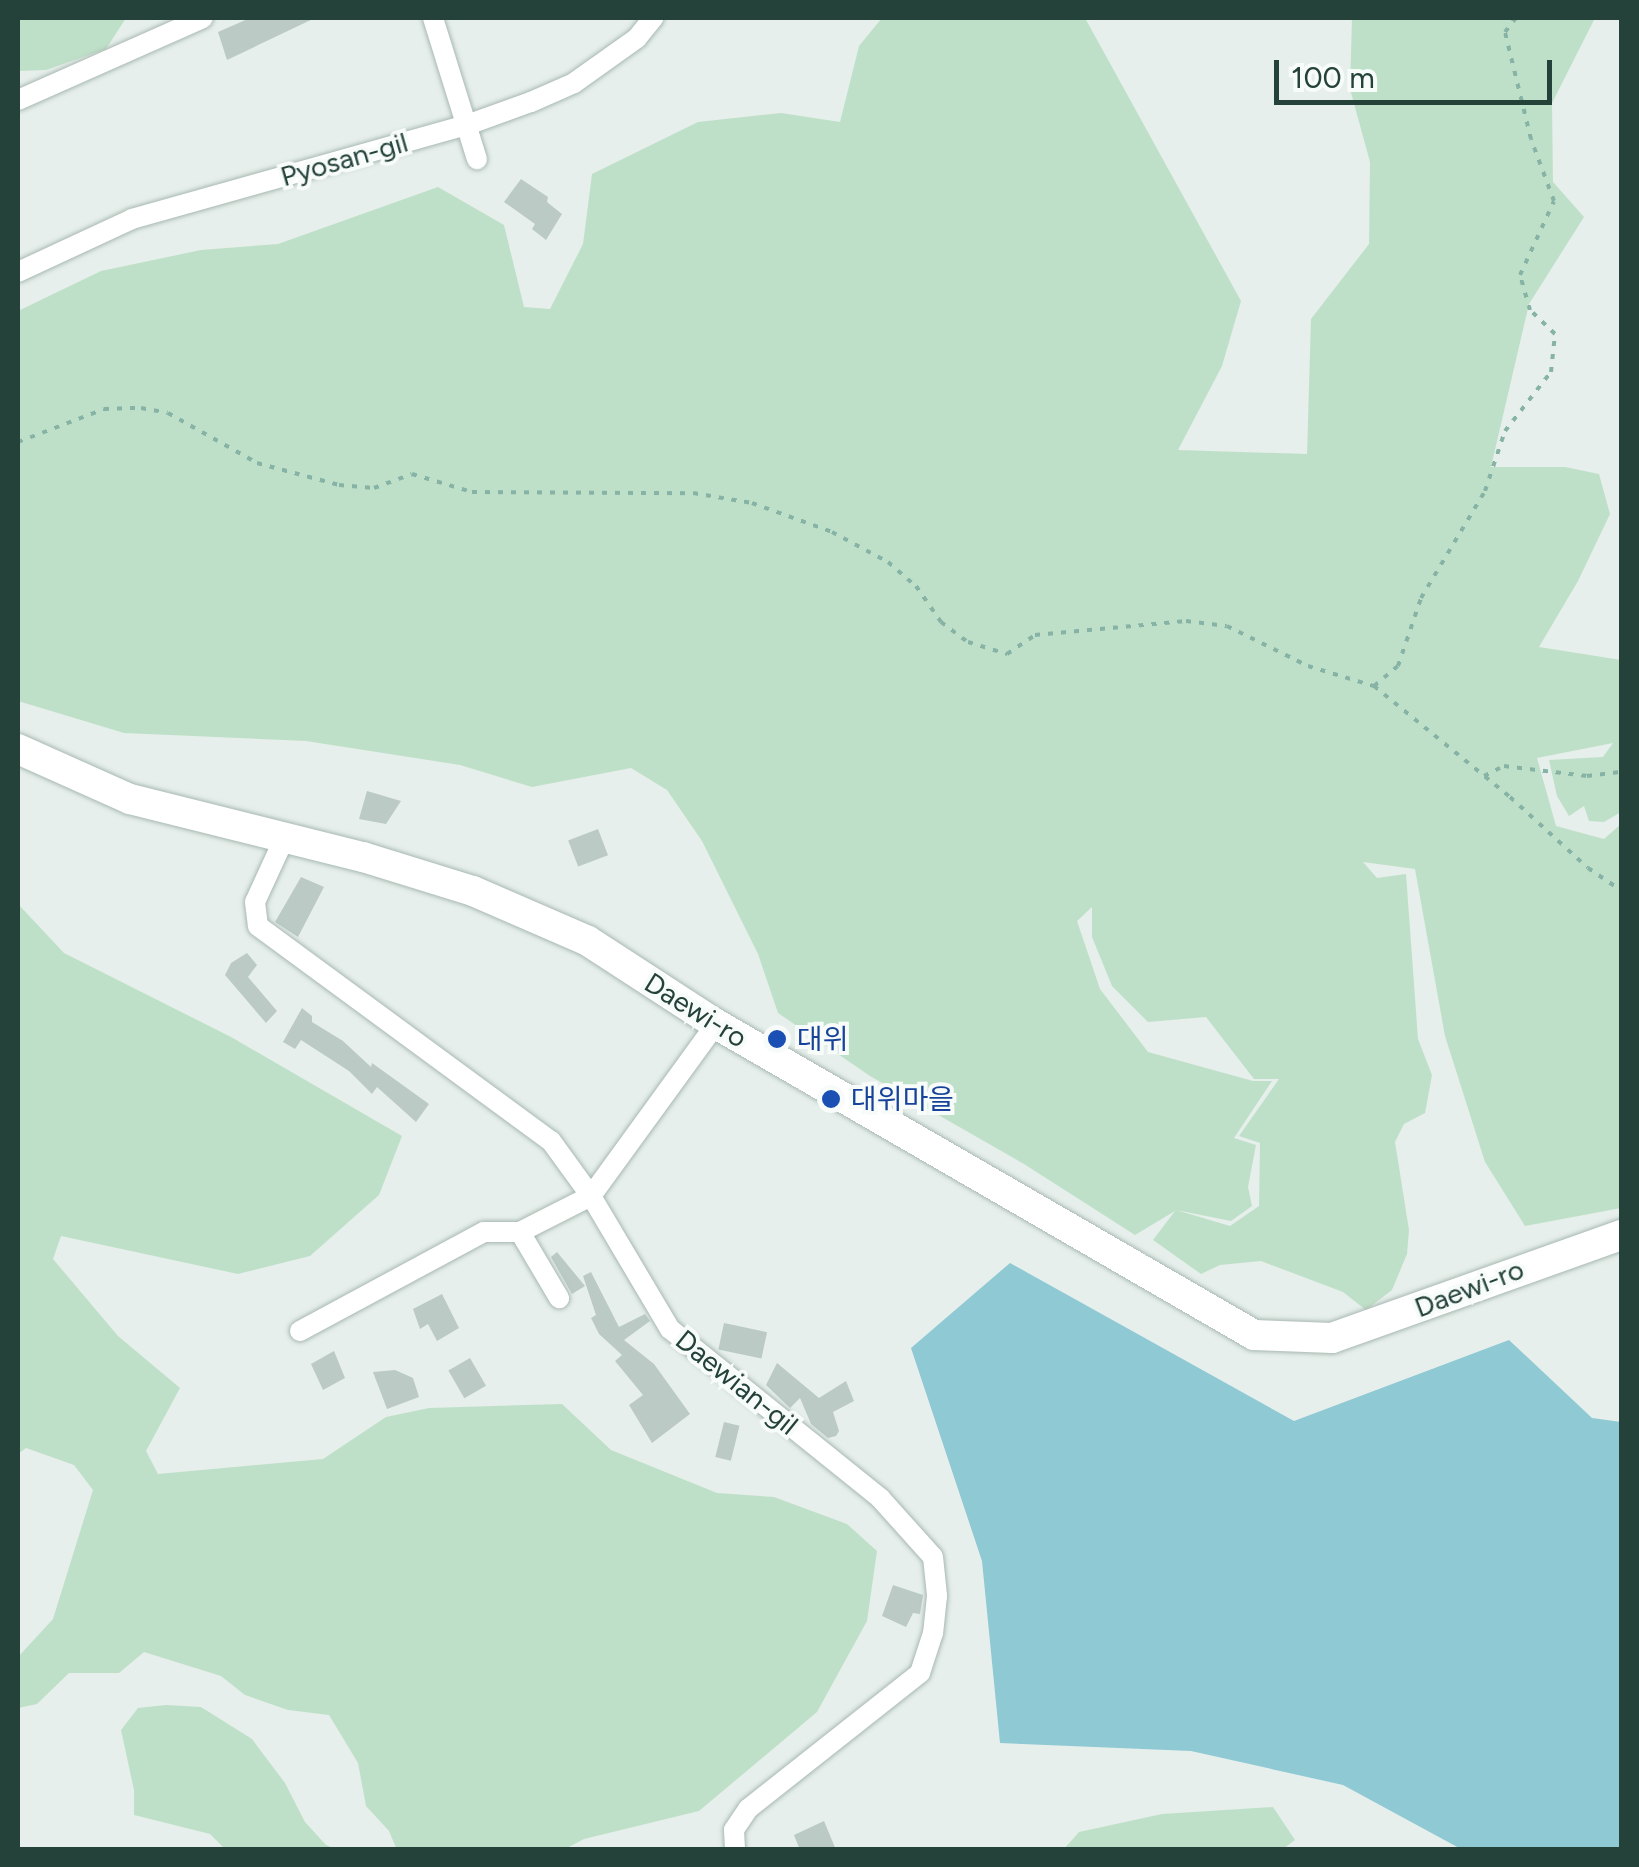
<!DOCTYPE html>
<meta charset="utf-8">
<style>
body{margin:0}
#map{position:relative;width:1639px;height:1867px;overflow:hidden;background:#e6efeb;font-family:Figtree,"Noto Sans KR",sans-serif}
div>[style]{position:absolute}
.green>*{inset:0;background:#bfe0c8}
.water>*{inset:0;background:#8ec9d4}
.building>*{inset:0;background:#bbcac4;transform-origin:0 0}
.path>*{height:4px;margin-top:-2px;transform-origin:0;background:repeating-linear-gradient(90deg,#86b3a5 0 5px,transparent 0 13px)}
.roads{filter:drop-shadow(0 0 2px #a8b8b2) drop-shadow(0 0 2px #a8b8b2)}
.street>*{height:20px;margin:-10px;padding:0 10px;transform-origin:10px;border-radius:10px;background:#fff}
.secondary>*{height:30px;margin:-15px;padding:0 15px;transform-origin:15px;border-radius:15px;background:#fff}
.dots>*{width:28px;height:28px;translate:-50% -50%;box-sizing:border-box;border:5px solid #f7fbf9;border-radius:50%}
span{translate:-50% -50%;white-space:nowrap;text-align:center;line-height:1.15;-webkit-text-stroke:8px #f7fbf9;paint-order:stroke}
.street-label{font-size:28px;color:#24423a}
.transit-label{font-size:28px;color:#164399}
.left{translate:0 -50%;text-align:left}
.frame{position:absolute;inset:0;border:20px solid #24423a;pointer-events:none}
.scale{position:absolute;left:1274px;top:60px;width:278px;height:45px;box-sizing:border-box;border:5px solid #24423a;border-top:0;padding-left:12px;font-size:30px;line-height:35px;white-space:nowrap;color:#24423a;-webkit-text-stroke:8px #f7fbf9;paint-order:stroke}
</style>
<div id="map">
<div class="green">
<div style="clip-path:polygon(18px 18px,126px 18px,106px 49px,46px 70px,18px 71px)"></div>
<div style="clip-path:polygon(evenodd,882px 18px,1085px 18px,1241px 301px,1222px 366px,1178px 450px,1307px 454px,1311px 319px,1369px 244px,1370px 162px,1350px 89px,1352px 18px,1595px 18px,1552px 103px,1553px 182px,1584px 217px,1529px 304px,1491px 467px,1565px 467px,1599px 474px,1610px 514px,1578px 581px,1539px 647px,1621px 660px,1621px 812px,1604px 822px,1589px 821px,1584px 806px,1569px 816px,1557px 796px,1549px 760px,1603px 757px,1613px 743px,1537px 758px,1556px 826px,1604px 839px,1621px 824px,1621px 1208px,1525px 1226px,1485px 1162px,1445px 1036px,1415px 869px,1363px 862px,1377px 878px,1406px 874px,1418px 1039px,1432px 1075px,1425px 1113px,1404px 1124px,1395px 1142px,1409px 1230px,1407px 1254px,1392px 1290px,1366px 1310px,1343px 1292px,1261px 1261px,1220px 1265px,1201px 1274px,1153px 1240px,1175px 1211px,1135px 1235px,1024px 1164px,870px 1076px,778px 1013px,758px 954px,702px 841px,667px 790px,631px 768px,532px 787px,460px 765px,306px 741px,124px 733px,18px 701px,18px 311px,101px 271px,201px 250px,278px 244px,438px 187px,504px 225px,524px 307px,550px 309px,583px 244px,592px 174px,698px 122px,781px 113px,840px 122px,859px 46px,882px 18px,1092px 907px,1092px 937px,1112px 986px,1148px 1022px,1206px 1017px,1254px 1079px,1279px 1079px,1239px 1136px,1260px 1143px,1259px 1206px,1230px 1226px,1176px 1210px,1231px 1221px,1252px 1206px,1248px 1187px,1256px 1145px,1234px 1138px,1272px 1081px,1253px 1081px,1148px 1052px,1100px 989px,1077px 921px,1092px 907px)"></div>
<div style="clip-path:polygon(18px 904px,64px 953px,231px 1037px,402px 1136px,379px 1195px,310px 1256px,238px 1274px,61px 1236px,53px 1259px,118px 1336px,180px 1388px,146px 1451px,158px 1474px,323px 1459px,386px 1417px,429px 1408px,562px 1404px,611px 1450px,717px 1493px,774px 1497px,847px 1524px,877px 1551px,867px 1621px,817px 1712px,699px 1811px,584px 1839px,565px 1849px,397px 1850px,389px 1831px,366px 1806px,358px 1763px,329px 1715px,288px 1710px,245px 1695px,221px 1676px,144px 1652px,119px 1673px,69px 1673px,37px 1704px,18px 1708px,18px 1657px,53px 1619px,93px 1490px,74px 1465px,26px 1448px,18px 1454px)"></div>
<div style="clip-path:polygon(166px 1705px,201px 1707px,252px 1739px,285px 1783px,305px 1822px,326px 1845px,336px 1849px,225px 1849px,210px 1834px,134px 1815px,134px 1790px,121px 1730px,138px 1708px)"></div>
<div style="clip-path:polygon(1273px 1807px,1295px 1840px,1283px 1849px,1064px 1849px,1079px 1832px,1162px 1814px)"></div>
</div>
<div class="water">
<div style="clip-path:polygon(1010px 1263px,1294px 1421px,1509px 1340px,1592px 1418px,1621px 1422px,1621px 1849px,1461px 1849px,1343px 1785px,1191px 1751px,1000px 1743px,982px 1561px,911px 1348px)"></div>
</div>
<div class="building">
<div style="clip-path:polygon(250px 18px,315px 18px,227px 60px,218px 32px)"></div>
<div style="clip-path:polygon(521px 179px,548px 197px,547px 202px,562px 214px,546px 240px,532px 229px,535px 224px,504px 202px)"></div>
<div style="clip-path:polygon(367px 791px,401px 801px,386px 824px,359px 819px)"></div>
<div style="left:598px;top:829px;width:28px;height:32px;rotate:69deg"></div>
<div style="clip-path:polygon(301px 877px,324px 887px,298px 937px,275px 922px)"></div>
<div style="clip-path:polygon(247px 953px,257px 965px,248px 977px,277px 1011px,266px 1023px,225px 975px,231px 963px)"></div>
<div style="clip-path:polygon(302px 1008px,312px 1016px,312px 1022px,343px 1041px,371px 1067px,372px 1063px,429px 1104px,416px 1122px,377px 1087px,372px 1094px,349px 1071px,301px 1040px,295px 1049px,283px 1042px)"></div>
<div style="clip-path:polygon(557px 1252px,585px 1286px,572px 1294px,551px 1257px)"></div>
<div style="clip-path:polygon(591px 1272px,619px 1327px,645px 1314px,650px 1321px,624px 1340px,654px 1364px,690px 1414px,652px 1443px,629px 1405px,643px 1395px,615px 1361px,622px 1355px,599px 1334px,591px 1318px,596px 1315px,583px 1276px)"></div>
<div style="clip-path:polygon(442px 1294px,459px 1328px,437px 1341px,428px 1324px,420px 1329px,413px 1309px)"></div>
<div style="left:724px;top:1323px;width:44px;height:27px;rotate:12deg"></div>
<div style="clip-path:polygon(334px 1351px,345px 1378px,323px 1390px,311px 1364px)"></div>
<div style="left:470px;top:1358px;width:32px;height:25px;rotate:60deg"></div>
<div style="clip-path:polygon(777px 1363px,819px 1398px,846px 1381px,854px 1401px,833px 1412px,839px 1431px,836px 1436px,828px 1438px,811px 1424px,800px 1398px,790px 1408px,766px 1385px)"></div>
<div style="clip-path:polygon(395px 1370px,413px 1378px,419px 1397px,387px 1409px,373px 1372px)"></div>
<div style="left:724px;top:1422px;width:16px;height:36px;rotate:14deg"></div>
<div style="clip-path:polygon(893px 1585px,923px 1595px,920px 1614px,913px 1613px,906px 1627px,882px 1616px)"></div>
<div style="clip-path:polygon(824px 1821px,836px 1850px,800px 1850px,794px 1835px)"></div>
</div>
<div class="path">
<div style="left:18px;top:442px;width:92px;rotate:-21deg"></div>
<div style="left:104px;top:409px;width:37px;rotate:-2deg"></div>
<div style="left:141px;top:408px;width:27px;rotate:10deg"></div>
<div style="left:168px;top:413px;width:102px;rotate:29.3deg"></div>
<div style="left:257px;top:463px;width:85px;rotate:15deg"></div>
<div style="left:339px;top:485px;width:35px;rotate:5deg"></div>
<div style="left:374px;top:488px;width:40px;rotate:-20.2deg"></div>
<div style="left:412px;top:474px;width:63px;rotate:16.7deg"></div>
<div style="left:472px;top:492px;width:221px;rotate:0.3deg"></div>
<div style="left:693px;top:493px;width:60px;rotate:9.6deg"></div>
<div style="left:752px;top:503px;width:85px;rotate:19.9deg"></div>
<div style="left:832px;top:532px;width:64px;rotate:28.2deg"></div>
<div style="left:888px;top:562px;width:37px;rotate:41deg"></div>
<div style="left:916px;top:586px;width:44px;rotate:55.2deg"></div>
<div style="left:941px;top:622px;width:34px;rotate:37deg"></div>
<div style="left:968px;top:642px;width:41px;rotate:17.1deg"></div>
<div style="left:1007px;top:654px;width:34px;rotate:-34deg"></div>
<div style="left:1035px;top:635px;width:152px;rotate:-5.3deg"></div>
<div style="left:1186px;top:621px;width:41px;rotate:7deg"></div>
<div style="left:1227px;top:626px;width:90px;rotate:26.3deg"></div>
<div style="left:1308px;top:666px;width:69px;rotate:16.9deg"></div>
<div style="left:1374px;top:686px;width:176px;rotate:39.2deg"></div>
<div style="left:1510px;top:797px;width:105px;rotate:42.3deg"></div>
<div style="left:1588px;top:868px;width:41px;rotate:34.1deg"></div>
<div style="left:1374px;top:686px;width:31px;rotate:-40deg"></div>
<div style="left:1398px;top:666px;width:72px;rotate:-71.3deg"></div>
<div style="left:1421px;top:598px;width:125px;rotate:-59.1deg"></div>
<div style="left:1485px;top:491px;width:63px;rotate:-71.6deg"></div>
<div style="left:1505px;top:431px;width:75px;rotate:-52.1deg"></div>
<div style="left:1551px;top:372px;width:38px;rotate:-84deg"></div>
<div style="left:1555px;top:334px;width:35px;rotate:-136deg"></div>
<div style="left:1530px;top:310px;width:36px;rotate:-106deg"></div>
<div style="left:1520px;top:275px;width:81px;rotate:-65.3deg"></div>
<div style="left:1554px;top:201px;width:66px;rotate:-110.4deg"></div>
<div style="left:1531px;top:139px;width:110px;rotate:-103.7deg"></div>
<div style="left:1505px;top:32px;width:18px;rotate:-52deg"></div>
<div style="left:1484px;top:776px;width:22px;rotate:-27deg"></div>
<div style="left:1504px;top:766px;width:84px;rotate:6.9deg"></div>
<div style="left:1587px;top:776px;width:35px;rotate:-7deg"></div>
</div>
<div class="roads">
<div class="street">
<div style="left:433px;top:18px;width:148px;rotate:72.7deg"></div>
<div style="left:18px;top:100px;width:202px;rotate:-23.9deg"></div>
<div style="left:18px;top:272px;width:126px;rotate:-24.9deg"></div>
<div style="left:132px;top:219px;width:348px;rotate:-15.7deg"></div>
<div style="left:467px;top:125px;width:68px;rotate:-19.8deg"></div>
<div style="left:531px;top:102px;width:47px;rotate:-23.8deg"></div>
<div style="left:574px;top:83px;width:77px;rotate:-35.5deg"></div>
<div style="left:637px;top:38px;width:26px;rotate:-51deg"></div>
<div style="left:284px;top:839px;width:69px;rotate:114.7deg"></div>
<div style="left:255px;top:902px;width:24px;rotate:83deg"></div>
<div style="left:258px;top:926px;width:363px;rotate:36.3deg"></div>
<div style="left:551px;top:1141px;width:68px;rotate:54deg"></div>
<div style="left:591px;top:1196px;width:155px;rotate:59.3deg"></div>
<div style="left:670px;top:1329px;width:270px;rotate:38.8deg"></div>
<div style="left:880px;top:1498px;width:79px;rotate:48.1deg"></div>
<div style="left:933px;top:1557px;width:39px;rotate:84deg"></div>
<div style="left:937px;top:1596px;width:37px;rotate:96deg"></div>
<div style="left:933px;top:1633px;width:42px;rotate:108deg"></div>
<div style="left:920px;top:1673px;width:219px;rotate:141.7deg"></div>
<div style="left:748px;top:1809px;width:25px;rotate:124deg"></div>
<div style="left:734px;top:1830px;width:20px;rotate:87deg"></div>
<div style="left:520px;top:1232px;width:77px;rotate:59.4deg"></div>
<div style="left:300px;top:1331px;width:209px;rotate:-28.3deg"></div>
<div style="left:484px;top:1232px;width:36px"></div>
<div style="left:520px;top:1232px;width:80px;rotate:-26.9deg"></div>
<div style="left:591px;top:1196px;width:213px;rotate:-54deg"></div>
</div>
<div class="secondary">
<div style="left:18px;top:749px;width:123px;rotate:24.1deg"></div>
<div style="left:130px;top:799px;width:240px;rotate:14deg"></div>
<div style="left:363px;top:857px;width:115px;rotate:17.2deg"></div>
<div style="left:473px;top:891px;width:125px;rotate:23.5deg"></div>
<div style="left:588px;top:941px;width:153px;rotate:33deg"></div>
<div style="left:716px;top:1024px;width:621px;rotate:30.03deg"></div>
<div style="left:1254px;top:1335px;width:78px;rotate:2.2deg"></div>
<div style="left:1332px;top:1338px;width:308px;rotate:-19.6deg"></div>
</div>
</div>
<div class="dots">
<div style="left:777px;top:1039px;background:#1a4fb4"></div>
<div style="left:831px;top:1099px;background:#1a4fb4"></div>
</div>
<div class="street-label">
<span style="left:344px;top:159px;rotate:-16deg">Pyosan-gil</span>
<span style="left:696px;top:1010px;rotate:32deg">Daewi-ro</span>
<span style="left:1469px;top:1288px;rotate:-21deg">Daewi-ro</span>
<span style="left:737px;top:1382px;rotate:39deg">Daewian-gil</span>
</div>
<div class="transit-label">
<span class="left" style="left:797px;top:1039px">대위</span>
<span class="left" style="left:851px;top:1099px">대위마을</span>
</div>
<div class="frame"></div>
<div class="scale">100 m</div>
</div>
